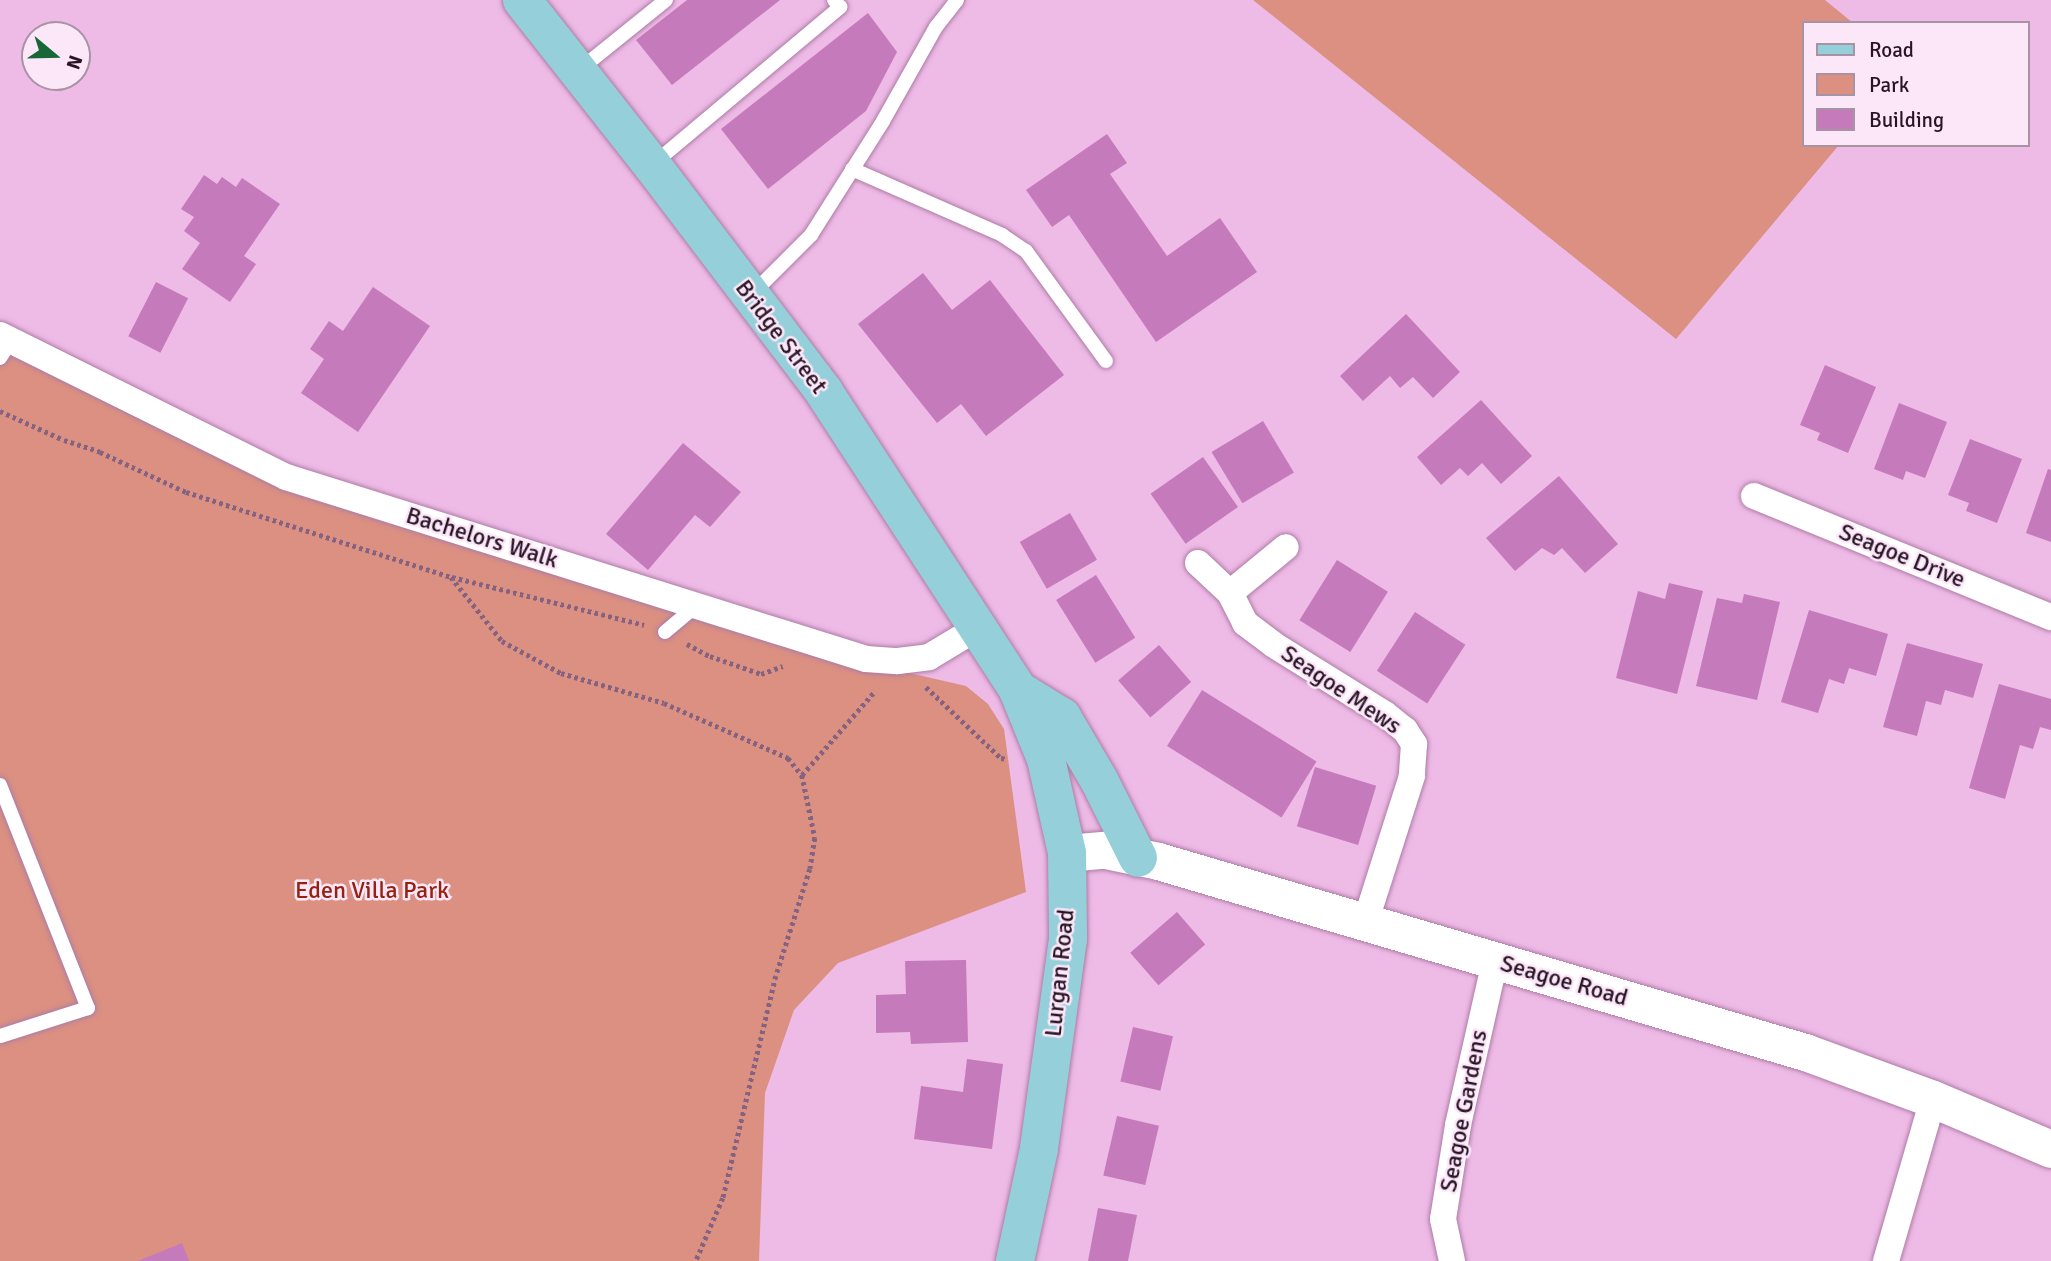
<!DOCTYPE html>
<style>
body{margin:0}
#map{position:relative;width:2051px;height:1261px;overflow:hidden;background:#eebae6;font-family:Signika,sans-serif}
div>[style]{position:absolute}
.green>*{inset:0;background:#db9081}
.building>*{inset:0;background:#c57abb;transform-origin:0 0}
.path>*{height:4.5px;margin-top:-2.25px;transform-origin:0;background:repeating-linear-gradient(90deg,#856380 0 3.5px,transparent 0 7px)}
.roads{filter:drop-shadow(0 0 2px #ad7ca5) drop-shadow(0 0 2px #ad7ca5)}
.lane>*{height:14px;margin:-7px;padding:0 7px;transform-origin:7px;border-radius:7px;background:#fff}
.street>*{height:26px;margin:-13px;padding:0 13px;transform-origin:13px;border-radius:13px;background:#fff}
.secondary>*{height:37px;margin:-18.5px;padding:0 18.5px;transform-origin:18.5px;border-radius:18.5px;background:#fff}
.primary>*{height:38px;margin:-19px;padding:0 19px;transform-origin:19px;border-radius:19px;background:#95d0da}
span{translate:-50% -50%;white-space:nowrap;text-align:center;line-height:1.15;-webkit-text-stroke:5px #fce7f9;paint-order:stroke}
.street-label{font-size:24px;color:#271424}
.park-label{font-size:24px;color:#96210f}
.legend{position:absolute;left:1802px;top:21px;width:228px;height:126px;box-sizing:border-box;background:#fce7f9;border:2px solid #a793a4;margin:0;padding:9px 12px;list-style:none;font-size:21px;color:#271424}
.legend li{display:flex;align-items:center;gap:14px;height:35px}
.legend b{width:35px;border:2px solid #a793a4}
.north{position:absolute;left:21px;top:21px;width:70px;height:70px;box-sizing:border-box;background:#fce7f9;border:2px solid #a793a4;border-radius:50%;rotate:109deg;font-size:19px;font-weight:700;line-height:28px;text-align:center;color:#271424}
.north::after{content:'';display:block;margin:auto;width:24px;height:32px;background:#196737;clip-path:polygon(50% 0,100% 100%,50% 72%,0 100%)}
</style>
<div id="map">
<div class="green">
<div style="clip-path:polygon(1253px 0,1825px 0,1853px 23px,1804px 23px,1804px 145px,1839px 145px,1676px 339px)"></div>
<div style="clip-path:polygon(0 335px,286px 477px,892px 669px,966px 686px,988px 704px,1004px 729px,1026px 892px,838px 963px,794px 1010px,765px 1093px,759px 1261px,0 1261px)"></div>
</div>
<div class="building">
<div style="clip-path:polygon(687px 0,780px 0,672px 85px,636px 40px)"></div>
<div style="clip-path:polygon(868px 13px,897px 52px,866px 111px,768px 189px,721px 129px)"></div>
<div style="clip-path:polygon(1107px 134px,1127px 163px,1110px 174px,1167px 256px,1220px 218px,1257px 272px,1156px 342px,1069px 215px,1052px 227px,1026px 190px)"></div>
<div style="clip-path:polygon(204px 175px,217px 184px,222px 177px,236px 187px,242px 178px,280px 204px,244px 256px,256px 264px,230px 302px,182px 269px,200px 243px,184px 231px,194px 217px,181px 209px)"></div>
<div style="clip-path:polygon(923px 273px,952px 310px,990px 280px,1064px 375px,986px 436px,961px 404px,937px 423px,858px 324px)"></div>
<div style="left:156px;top:282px;width:36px;height:61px;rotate:27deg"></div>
<div style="clip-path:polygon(373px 287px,430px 326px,358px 432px,301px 393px,324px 359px,310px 349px,329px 321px,343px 331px)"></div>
<div style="clip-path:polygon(1406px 314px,1460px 372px,1433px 398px,1413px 377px,1400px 388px,1390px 376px,1363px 401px,1340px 376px)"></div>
<div style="clip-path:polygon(1825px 365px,1876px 387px,1848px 453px,1817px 440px,1820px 433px,1800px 425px)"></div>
<div style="clip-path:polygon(1481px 400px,1532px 456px,1501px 484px,1482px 463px,1468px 476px,1460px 468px,1441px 485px,1417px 457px)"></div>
<div style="clip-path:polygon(1899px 403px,1947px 422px,1925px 478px,1906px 471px,1903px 480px,1874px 469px)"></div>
<div style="left:1263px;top:421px;width:60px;height:60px;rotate:59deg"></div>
<div style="clip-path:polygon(1970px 439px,2022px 459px,1997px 523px,1966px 511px,1969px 503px,1948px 495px)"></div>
<div style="clip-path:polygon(683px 443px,741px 492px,710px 527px,695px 515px,648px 570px,606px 534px)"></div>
<div style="left:1203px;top:457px;width:61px;height:64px;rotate:55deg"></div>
<div style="clip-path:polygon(2048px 469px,2051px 470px,2051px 542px,2026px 533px)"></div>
<div style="clip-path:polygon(1559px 476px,1618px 544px,1585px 573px,1562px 548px,1554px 555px,1542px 548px,1515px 571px,1486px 538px)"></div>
<div style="left:1070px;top:513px;width:54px;height:58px;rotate:60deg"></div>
<div style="left:1337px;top:560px;width:60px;height:71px;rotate:32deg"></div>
<div style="left:1096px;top:575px;width:74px;height:47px;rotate:58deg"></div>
<div style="clip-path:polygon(1669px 583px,1703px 591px,1677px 694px,1616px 678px,1638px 591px,1665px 599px)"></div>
<div style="clip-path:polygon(1744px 594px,1780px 602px,1757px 700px,1696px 686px,1717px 598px,1742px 603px)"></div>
<div style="clip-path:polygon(1809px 610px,1888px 634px,1876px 676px,1849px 668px,1844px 684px,1829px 679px,1818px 713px,1781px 702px)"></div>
<div style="left:1415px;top:612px;width:60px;height:70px;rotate:33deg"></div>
<div style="clip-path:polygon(1907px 643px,1983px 664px,1973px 698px,1945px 690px,1941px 705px,1926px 701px,1917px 736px,1883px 727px)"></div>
<div style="left:1159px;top:645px;width:49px;height:54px;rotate:49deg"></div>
<div style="clip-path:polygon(1999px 684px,2051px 699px,2051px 730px,2040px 727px,2033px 749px,2020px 745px,2005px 799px,1969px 788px)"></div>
<div style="left:1202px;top:690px;width:135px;height:66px;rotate:32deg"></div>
<div style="left:1315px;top:767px;width:64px;height:62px;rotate:17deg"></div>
<div style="left:1177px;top:912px;width:43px;height:62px;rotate:49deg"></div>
<div style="clip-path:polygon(966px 960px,968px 1042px,911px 1044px,910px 1032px,876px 1033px,876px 995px,906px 994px,905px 961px)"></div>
<div style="left:1133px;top:1027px;width:41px;height:56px;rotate:13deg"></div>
<div style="clip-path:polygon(967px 1059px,1003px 1064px,992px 1149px,914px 1139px,921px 1086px,963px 1092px)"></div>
<div style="left:1117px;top:1116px;width:43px;height:61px;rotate:13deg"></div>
<div style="clip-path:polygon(1098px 1208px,1137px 1215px,1128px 1261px,1088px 1261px)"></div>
<div style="clip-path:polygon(182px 1243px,189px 1261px,138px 1261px)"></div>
</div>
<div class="path">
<div style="left:0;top:411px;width:70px;rotate:24.4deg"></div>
<div style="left:64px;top:440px;width:38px;rotate:18deg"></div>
<div style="left:100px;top:452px;width:95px;rotate:24.9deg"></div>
<div style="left:186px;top:492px;width:278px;rotate:17.8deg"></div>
<div style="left:451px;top:577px;width:82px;rotate:51.4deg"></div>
<div style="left:502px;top:641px;width:67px;rotate:28.5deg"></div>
<div style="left:561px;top:673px;width:107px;rotate:16.2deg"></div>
<div style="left:664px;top:703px;width:136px;rotate:23.9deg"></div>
<div style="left:788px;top:758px;width:22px;rotate:51deg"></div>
<div style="left:802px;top:775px;width:64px;rotate:78.3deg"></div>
<div style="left:815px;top:838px;width:31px;rotate:99deg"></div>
<div style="left:810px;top:869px;width:112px;rotate:107.6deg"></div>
<div style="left:776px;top:976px;width:228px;rotate:103.4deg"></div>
<div style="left:723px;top:1198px;width:69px;rotate:113.2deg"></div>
<div style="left:452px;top:577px;width:198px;rotate:14deg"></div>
<div style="left:687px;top:644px;width:26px;rotate:28deg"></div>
<div style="left:710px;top:656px;width:54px;rotate:19.4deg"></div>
<div style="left:761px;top:674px;width:23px;rotate:-20deg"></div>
<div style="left:926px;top:687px;width:103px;rotate:43.4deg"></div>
<div style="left:1001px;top:758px;width:6px;rotate:9deg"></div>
<div style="left:802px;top:775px;width:111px;rotate:-49deg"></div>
</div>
<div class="roads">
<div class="lane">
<div style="left:578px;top:71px;width:113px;rotate:-38.9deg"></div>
<div style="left:652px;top:165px;width:246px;rotate:-40deg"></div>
<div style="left:840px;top:7px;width:9px;rotate:-131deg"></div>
<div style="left:852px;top:169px;width:164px;rotate:23.7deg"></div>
<div style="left:1002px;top:235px;width:29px;rotate:34deg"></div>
<div style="left:1026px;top:251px;width:136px;rotate:54deg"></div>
<div style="left:751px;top:295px;width:85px;rotate:-45deg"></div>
<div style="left:811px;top:235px;width:135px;rotate:-57.7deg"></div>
<div style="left:883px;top:121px;width:108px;rotate:-60.6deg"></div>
<div style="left:936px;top:27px;width:34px;rotate:-52deg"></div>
<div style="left:0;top:358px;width:20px;rotate:-57deg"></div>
<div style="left:665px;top:632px;width:42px;rotate:-40.2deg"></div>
<div style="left:0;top:785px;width:240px;rotate:68.5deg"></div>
<div style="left:88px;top:1008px;width:92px;rotate:162.3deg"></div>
</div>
<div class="street">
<div style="left:0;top:335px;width:319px;rotate:26.4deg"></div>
<div style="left:286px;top:477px;width:608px;rotate:17.42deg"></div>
<div style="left:866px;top:659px;width:32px;rotate:4deg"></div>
<div style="left:898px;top:661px;width:31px;rotate:-7deg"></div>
<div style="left:929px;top:657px;width:58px;rotate:-31deg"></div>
<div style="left:1754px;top:496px;width:321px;rotate:22.2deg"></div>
<div style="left:1198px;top:563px;width:44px;rotate:43.2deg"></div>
<div style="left:1230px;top:593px;width:34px;rotate:63deg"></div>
<div style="left:1245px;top:623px;width:36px;rotate:37deg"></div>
<div style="left:1274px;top:645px;width:131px;rotate:31.9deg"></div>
<div style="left:1385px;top:714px;width:26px;rotate:39deg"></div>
<div style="left:1405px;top:730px;width:17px;rotate:57deg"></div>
<div style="left:1414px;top:744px;width:32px;rotate:94deg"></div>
<div style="left:1412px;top:776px;width:154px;rotate:107.7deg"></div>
<div style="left:1230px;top:593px;width:72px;rotate:-39.4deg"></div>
<div style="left:1452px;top:1261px;width:43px;rotate:-102.1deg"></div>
<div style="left:1443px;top:1219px;width:95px;rotate:-80.9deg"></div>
<div style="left:1458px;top:1125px;width:168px;rotate:-77.3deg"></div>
<div style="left:1886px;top:1261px;width:169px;rotate:-73.8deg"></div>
</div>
<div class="secondary">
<div style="left:1067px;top:853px;width:38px;rotate:-5deg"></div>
<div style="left:1105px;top:850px;width:54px;rotate:11.7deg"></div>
<div style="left:1158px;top:861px;width:675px;rotate:16.45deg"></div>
<div style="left:1805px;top:1052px;width:136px;rotate:20.2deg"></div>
<div style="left:1933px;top:1099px;width:128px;rotate:23deg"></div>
</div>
<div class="primary">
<div style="left:522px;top:0;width:210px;rotate:51.8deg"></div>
<div style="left:652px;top:165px;width:285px;rotate:52.8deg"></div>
<div style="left:824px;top:392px;width:356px;rotate:56.9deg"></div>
<div style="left:1018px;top:690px;width:74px;rotate:67.9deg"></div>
<div style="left:1046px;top:759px;width:96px;rotate:77.4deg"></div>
<div style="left:1067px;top:853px;width:86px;rotate:89.3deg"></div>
<div style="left:1068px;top:939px;width:212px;rotate:97.9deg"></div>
<div style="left:1039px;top:1149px;width:115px;rotate:102.1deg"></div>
<div style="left:1018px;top:690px;width:52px;rotate:31.5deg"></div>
<div style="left:1062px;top:717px;width:73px;rotate:59.6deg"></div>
<div style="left:1099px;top:780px;width:87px;rotate:63.4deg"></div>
</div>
</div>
<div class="street-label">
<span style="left:781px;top:337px;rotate:53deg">Bridge Street</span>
<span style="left:482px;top:538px;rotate:17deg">Bachelors Walk</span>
<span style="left:1902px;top:556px;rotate:22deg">Seagoe Drive</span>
<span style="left:1341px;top:690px;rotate:34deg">Seagoe Mews</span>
<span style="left:1060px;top:973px;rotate:-84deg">Lurgan Road</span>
<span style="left:1564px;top:981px;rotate:16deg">Seagoe Road</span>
<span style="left:1464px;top:1111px;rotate:-79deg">Seagoe Gardens</span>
</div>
<div class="park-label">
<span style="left:372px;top:891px">Eden Villa Park</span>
</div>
<ul class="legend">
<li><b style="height:9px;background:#95d0da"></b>Road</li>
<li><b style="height:19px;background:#db9081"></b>Park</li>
<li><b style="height:19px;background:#c57abb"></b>Building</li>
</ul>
<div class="north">N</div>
</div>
